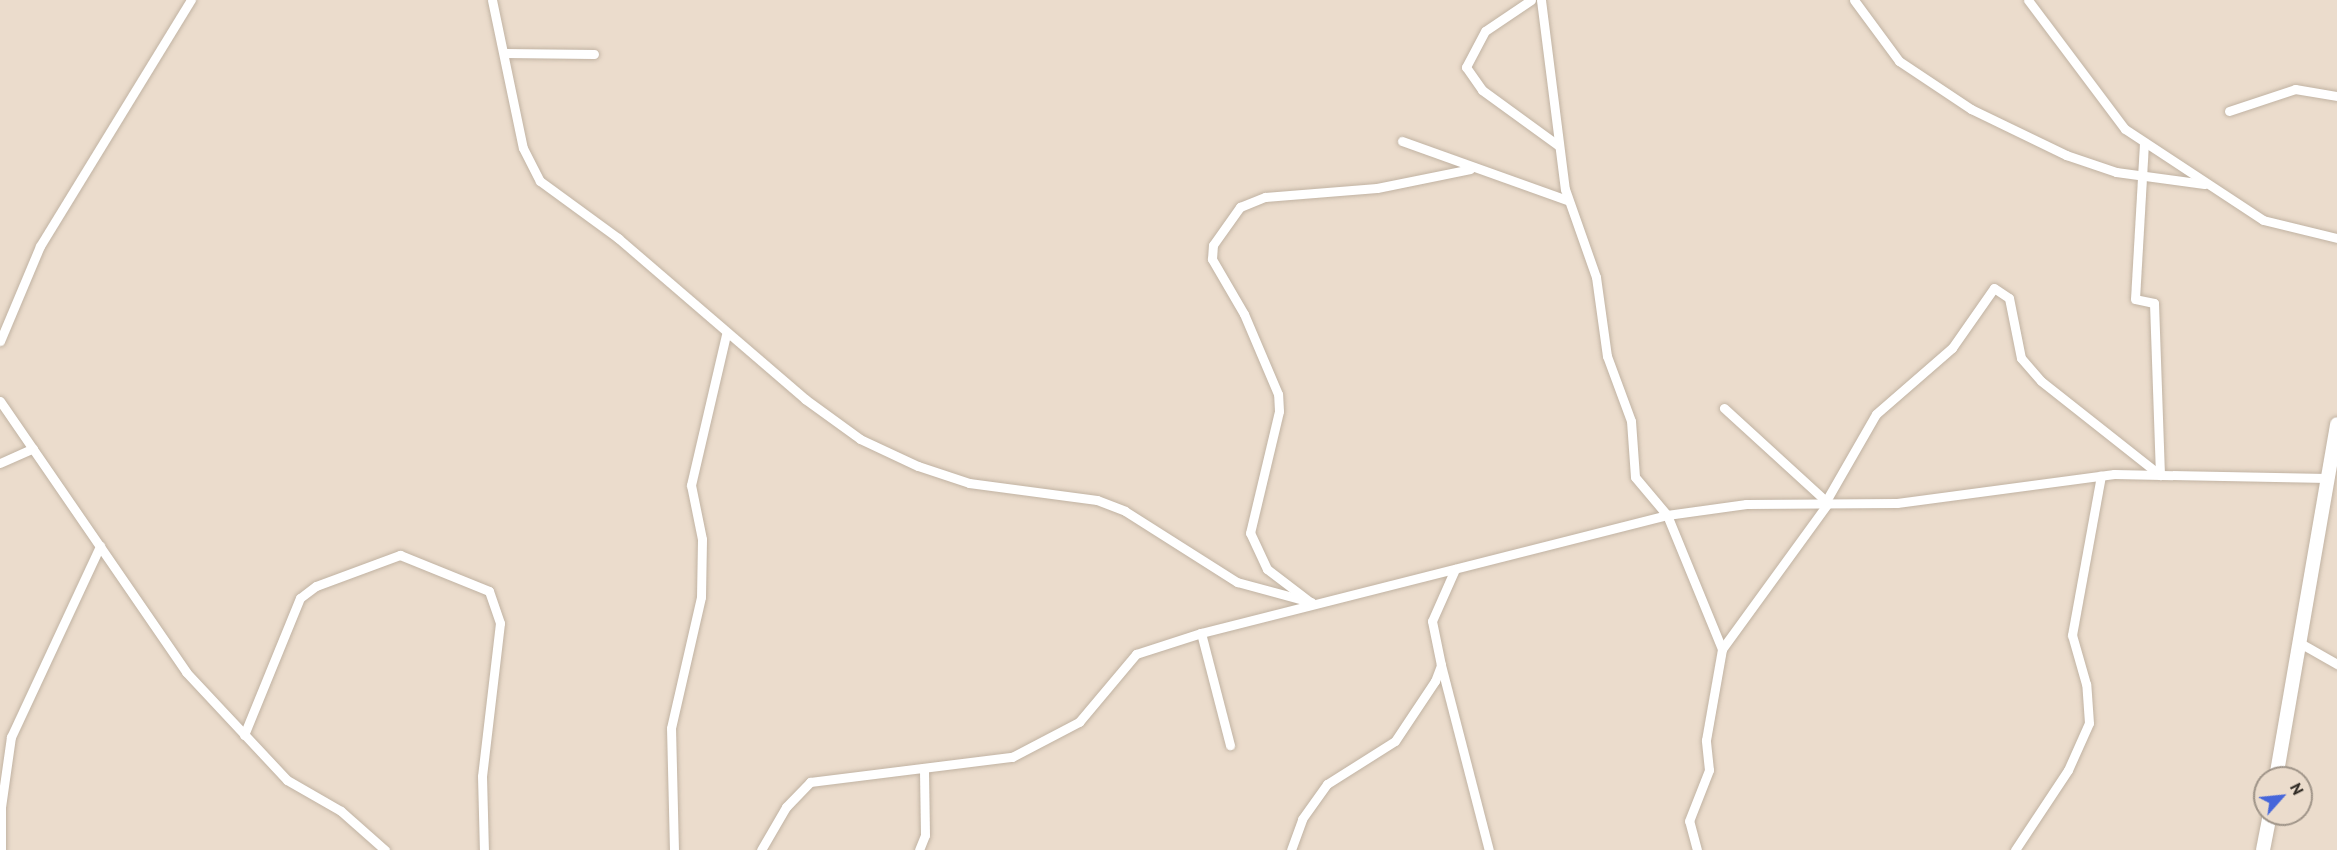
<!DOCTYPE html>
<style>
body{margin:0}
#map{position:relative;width:2337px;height:850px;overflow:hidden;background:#ebdccc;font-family:"PT Sans",sans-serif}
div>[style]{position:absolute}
.roads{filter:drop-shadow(0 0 2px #c1b3a3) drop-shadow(0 0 2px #c1b3a3)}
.minor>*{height:9px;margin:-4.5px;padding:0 4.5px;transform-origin:4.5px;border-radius:4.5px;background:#fff}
.secondary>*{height:14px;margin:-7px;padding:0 7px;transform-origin:7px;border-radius:7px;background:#fff}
span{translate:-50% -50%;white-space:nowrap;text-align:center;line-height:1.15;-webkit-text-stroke:5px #ebdccc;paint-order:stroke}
.north{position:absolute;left:2253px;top:766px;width:60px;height:60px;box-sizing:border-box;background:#ebdccc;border:2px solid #9f9488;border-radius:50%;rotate:63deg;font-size:16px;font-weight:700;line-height:24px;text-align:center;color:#2c2721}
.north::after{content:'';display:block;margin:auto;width:21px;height:27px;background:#4666da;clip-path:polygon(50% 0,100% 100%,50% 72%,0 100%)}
</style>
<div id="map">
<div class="roads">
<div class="minor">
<div style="left:492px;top:0;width:151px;rotate:78.2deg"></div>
<div style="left:523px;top:148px;width:37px;rotate:63deg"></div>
<div style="left:540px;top:181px;width:97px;rotate:36.2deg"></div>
<div style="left:618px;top:238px;width:247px;rotate:40.7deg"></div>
<div style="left:805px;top:399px;width:68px;rotate:36deg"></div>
<div style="left:860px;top:439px;width:64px;rotate:25deg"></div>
<div style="left:918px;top:466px;width:54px;rotate:18.4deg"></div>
<div style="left:969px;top:483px;width:129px;rotate:7.6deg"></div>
<div style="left:1097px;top:500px;width:30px;rotate:21deg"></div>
<div style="left:1125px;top:511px;width:133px;rotate:32.4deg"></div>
<div style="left:1237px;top:582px;width:77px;rotate:15.1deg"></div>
<div style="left:1531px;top:0;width:55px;rotate:146deg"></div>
<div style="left:1485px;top:31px;width:41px;rotate:117.8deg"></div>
<div style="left:1466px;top:67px;width:28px;rotate:55deg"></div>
<div style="left:1482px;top:90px;width:95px;rotate:36deg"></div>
<div style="left:1541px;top:0;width:191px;rotate:82.8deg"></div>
<div style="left:1565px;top:189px;width:93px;rotate:70.6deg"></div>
<div style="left:1596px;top:277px;width:80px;rotate:82.1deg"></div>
<div style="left:1607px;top:356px;width:69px;rotate:69.7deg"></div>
<div style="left:1631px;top:421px;width:56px;rotate:85.9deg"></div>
<div style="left:1635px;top:477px;width:50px;rotate:49.9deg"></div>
<div style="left:1667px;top:515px;width:145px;rotate:67.7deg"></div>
<div style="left:1854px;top:0;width:76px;rotate:53.6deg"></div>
<div style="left:1899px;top:61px;width:87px;rotate:33.7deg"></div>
<div style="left:1971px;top:109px;width:106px;rotate:25.8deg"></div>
<div style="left:2066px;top:155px;width:53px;rotate:18.8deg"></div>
<div style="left:2116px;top:172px;width:89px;rotate:7.8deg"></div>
<div style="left:2028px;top:0;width:161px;rotate:53.1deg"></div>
<div style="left:2125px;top:129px;width:165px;rotate:33.4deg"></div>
<div style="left:2263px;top:220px;width:76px;rotate:13.7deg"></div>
<div style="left:505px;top:53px;width:89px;rotate:0.6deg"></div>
<div style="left:2229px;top:111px;width:70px;rotate:-18.4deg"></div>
<div style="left:2295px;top:89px;width:43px;rotate:9.5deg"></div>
<div style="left:1402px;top:141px;width:175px;rotate:19.7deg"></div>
<div style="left:0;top:341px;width:103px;rotate:-67.2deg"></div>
<div style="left:40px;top:246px;width:289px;rotate:-58.5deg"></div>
<div style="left:0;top:401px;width:329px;rotate:55.5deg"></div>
<div style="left:186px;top:672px;width:148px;rotate:46.9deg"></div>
<div style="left:287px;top:780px;width:62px;rotate:29.9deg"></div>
<div style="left:341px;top:811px;width:59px;rotate:41.6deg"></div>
<div style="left:0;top:463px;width:36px;rotate:-24deg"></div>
<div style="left:1826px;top:501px;width:100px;rotate:-60.1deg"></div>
<div style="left:1876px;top:414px;width:101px;rotate:-41deg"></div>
<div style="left:1952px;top:348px;width:73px;rotate:-55deg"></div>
<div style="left:1994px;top:288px;width:18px;rotate:34deg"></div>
<div style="left:2009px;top:298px;width:61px;rotate:78.7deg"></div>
<div style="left:2021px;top:358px;width:30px;rotate:49deg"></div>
<div style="left:2041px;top:381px;width:152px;rotate:38.3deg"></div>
<div style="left:2160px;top:475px;width:172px;rotate:-92deg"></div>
<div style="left:2154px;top:303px;width:19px;rotate:-168deg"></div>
<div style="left:2135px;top:299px;width:156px;rotate:-86.7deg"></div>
<div style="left:1309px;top:601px;width:53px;rotate:-142.7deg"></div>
<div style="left:1267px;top:569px;width:40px;rotate:-115deg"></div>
<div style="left:1250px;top:533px;width:125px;rotate:-76.6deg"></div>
<div style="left:1279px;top:411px;width:17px;rotate:-93deg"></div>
<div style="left:1278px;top:394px;width:87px;rotate:-113deg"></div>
<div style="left:1244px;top:314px;width:64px;rotate:-120.2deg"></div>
<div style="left:1212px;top:259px;width:14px;rotate:-86deg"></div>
<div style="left:1213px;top:245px;width:47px;rotate:-54.6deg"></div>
<div style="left:1240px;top:207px;width:27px;rotate:-22deg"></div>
<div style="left:1265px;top:197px;width:112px;rotate:-4.6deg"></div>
<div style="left:1377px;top:188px;width:95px;rotate:-11.5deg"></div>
<div style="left:1201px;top:633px;width:116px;rotate:75.5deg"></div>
<div style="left:2300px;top:643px;width:43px;rotate:29.6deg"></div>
<div style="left:1441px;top:665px;width:191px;rotate:75.5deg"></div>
<div style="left:244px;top:735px;width:148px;rotate:-67.8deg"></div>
<div style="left:300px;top:598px;width:20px;rotate:-37deg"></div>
<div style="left:316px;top:586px;width:90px;rotate:-20.3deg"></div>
<div style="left:400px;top:555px;width:96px;rotate:22deg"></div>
<div style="left:489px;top:591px;width:34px;rotate:71deg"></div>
<div style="left:500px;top:623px;width:154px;rotate:96.7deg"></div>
<div style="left:482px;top:776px;width:74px;rotate:88.5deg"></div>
<div style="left:1px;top:850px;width:43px;rotate:-90deg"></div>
<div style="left:1px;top:807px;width:71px;rotate:-81.9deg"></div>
<div style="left:11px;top:737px;width:211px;rotate:-65deg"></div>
<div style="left:674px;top:850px;width:122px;rotate:-91.4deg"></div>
<div style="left:671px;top:728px;width:134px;rotate:-77.1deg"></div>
<div style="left:701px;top:597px;width:58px;rotate:-89deg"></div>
<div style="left:702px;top:539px;width:55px;rotate:-101.5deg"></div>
<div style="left:691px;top:485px;width:155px;rotate:-76.9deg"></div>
<div style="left:761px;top:850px;width:50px;rotate:-59.8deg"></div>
<div style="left:786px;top:807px;width:35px;rotate:-46deg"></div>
<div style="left:810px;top:782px;width:204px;rotate:-7.1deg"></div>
<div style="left:1012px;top:757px;width:76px;rotate:-27.6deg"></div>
<div style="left:1079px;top:722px;width:89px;rotate:-50deg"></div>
<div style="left:1136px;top:654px;width:68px;rotate:-17.9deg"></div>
<div style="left:1201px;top:633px;width:481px;rotate:-14.2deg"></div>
<div style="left:1667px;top:515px;width:80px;rotate:-7.9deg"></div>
<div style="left:1746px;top:504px;width:151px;rotate:-0.4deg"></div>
<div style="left:1897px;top:503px;width:219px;rotate:-7.6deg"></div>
<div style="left:2114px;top:474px;width:213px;rotate:1.1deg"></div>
<div style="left:919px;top:850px;width:16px;rotate:-68deg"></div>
<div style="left:925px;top:835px;width:67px;rotate:-90.9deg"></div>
<div style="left:1291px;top:850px;width:33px;rotate:-70deg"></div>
<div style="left:1302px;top:819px;width:43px;rotate:-54.5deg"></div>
<div style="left:1327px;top:784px;width:80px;rotate:-32.3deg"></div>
<div style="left:1395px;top:741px;width:72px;rotate:-56.3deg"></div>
<div style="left:1435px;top:681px;width:17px;rotate:-69deg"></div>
<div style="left:1441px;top:665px;width:45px;rotate:-101.6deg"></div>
<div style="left:1432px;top:621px;width:57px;rotate:-66.1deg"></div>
<div style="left:1697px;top:850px;width:30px;rotate:-105deg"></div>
<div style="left:1689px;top:821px;width:55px;rotate:-68.6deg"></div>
<div style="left:1709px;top:770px;width:30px;rotate:-96deg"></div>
<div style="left:1706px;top:740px;width:92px;rotate:-80deg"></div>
<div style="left:1722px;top:649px;width:180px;rotate:-54deg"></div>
<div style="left:1828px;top:503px;width:141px;rotate:-137.6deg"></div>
<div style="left:2015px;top:850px;width:96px;rotate:-56.5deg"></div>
<div style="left:2068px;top:770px;width:51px;rotate:-65.9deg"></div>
<div style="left:2089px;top:723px;width:39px;rotate:-94deg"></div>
<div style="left:2086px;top:684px;width:51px;rotate:-105.9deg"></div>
<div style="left:2072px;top:635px;width:162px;rotate:-79.7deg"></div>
</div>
<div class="secondary">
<div style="left:2276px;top:778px;width:359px;rotate:-80.2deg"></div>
<div style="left:2263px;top:850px;width:37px;rotate:-79deg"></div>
</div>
</div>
<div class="north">N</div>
</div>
